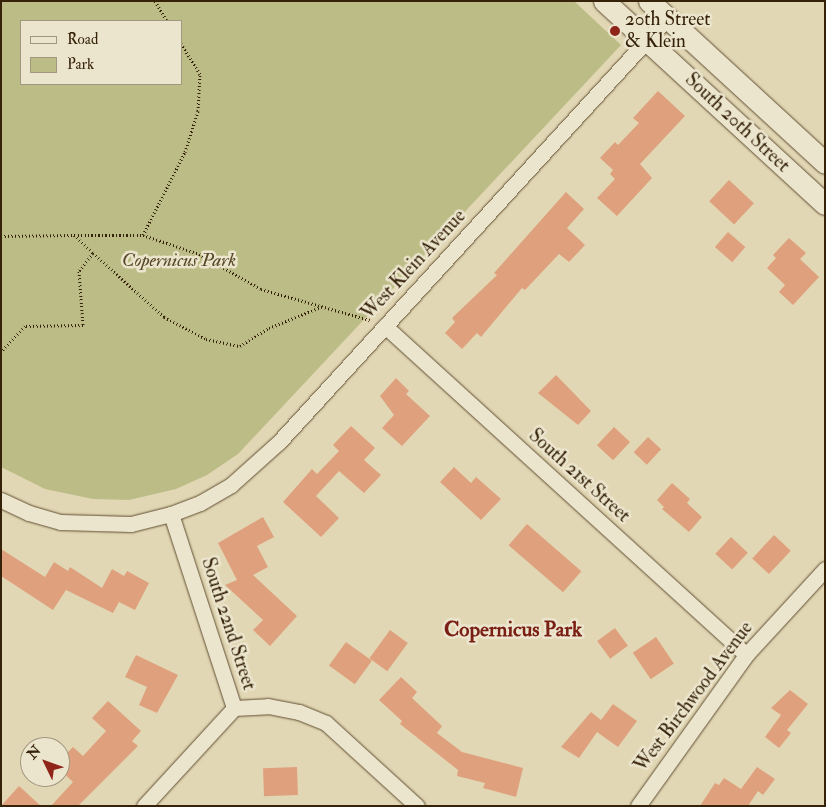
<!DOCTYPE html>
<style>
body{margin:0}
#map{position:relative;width:826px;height:807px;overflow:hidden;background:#e2d7b4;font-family:"IM FELL Double Pica",serif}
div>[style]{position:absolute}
.green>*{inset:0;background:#bcbc87}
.building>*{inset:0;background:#dfa17d;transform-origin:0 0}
.path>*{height:3px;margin-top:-1.5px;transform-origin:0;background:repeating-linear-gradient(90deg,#352208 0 1px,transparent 0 3.5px)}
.roads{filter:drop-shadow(0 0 1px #604f33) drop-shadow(0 0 1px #604f33)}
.street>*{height:15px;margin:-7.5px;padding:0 7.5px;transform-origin:7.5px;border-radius:7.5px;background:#ece5ce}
.secondary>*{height:21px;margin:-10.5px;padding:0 10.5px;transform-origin:10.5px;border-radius:10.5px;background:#ece5ce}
.dots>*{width:14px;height:14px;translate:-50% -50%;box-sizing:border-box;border:2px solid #ece5ce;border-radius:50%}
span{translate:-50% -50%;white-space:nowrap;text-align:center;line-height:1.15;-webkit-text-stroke:5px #ece5ce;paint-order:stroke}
.poi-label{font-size:19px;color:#352208}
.left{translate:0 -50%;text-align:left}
.street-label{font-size:19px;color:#352208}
.park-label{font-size:19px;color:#574828;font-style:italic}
.quarter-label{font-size:21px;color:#7a1f14;font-weight:700}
.frame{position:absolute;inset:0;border:2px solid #352208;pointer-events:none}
.legend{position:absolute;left:20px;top:20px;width:162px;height:65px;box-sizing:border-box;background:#ece5ce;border:1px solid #a3977f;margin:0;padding:6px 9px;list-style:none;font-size:15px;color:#352208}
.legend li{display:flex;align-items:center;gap:10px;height:25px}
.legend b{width:25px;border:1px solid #a3977f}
.north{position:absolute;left:20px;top:737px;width:50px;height:50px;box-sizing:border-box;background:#ece5ce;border:1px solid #a3977f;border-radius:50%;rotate:312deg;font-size:14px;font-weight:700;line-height:20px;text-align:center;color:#352208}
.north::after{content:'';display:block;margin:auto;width:18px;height:22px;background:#8f2418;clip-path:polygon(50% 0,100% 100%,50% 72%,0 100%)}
</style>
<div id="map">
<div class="green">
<div style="clip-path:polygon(evenodd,1px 1px,574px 1px,621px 45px,238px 454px,207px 475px,176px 489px,129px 500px,93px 499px,45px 489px,1px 467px,1px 1px,21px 21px,181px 21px,181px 84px,21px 84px,21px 21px)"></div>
</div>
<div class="building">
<div style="clip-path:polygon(658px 91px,685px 116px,640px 164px,652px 178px,617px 216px,597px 198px,615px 179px,610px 174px,613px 170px,600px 158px,615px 142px,618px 145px,639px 123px,633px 118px)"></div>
<div style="left:729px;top:180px;width:34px;height:29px;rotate:43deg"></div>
<div style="clip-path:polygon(566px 192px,584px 209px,567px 228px,585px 245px,569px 262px,559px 254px,525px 290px,522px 288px,481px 337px,477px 333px,462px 349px,445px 333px,455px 322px,452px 318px,497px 275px,494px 273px)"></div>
<div style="left:728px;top:232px;width:23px;height:20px;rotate:41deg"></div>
<div style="clip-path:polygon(789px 238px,806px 253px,800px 259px,819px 277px,793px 305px,779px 292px,785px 285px,767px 268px,776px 258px,773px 255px)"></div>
<div style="clip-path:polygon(556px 375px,591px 411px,578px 425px,538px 393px)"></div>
<div style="clip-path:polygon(396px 378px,409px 391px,406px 394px,430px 416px,402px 446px,382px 428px,394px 415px,380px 396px)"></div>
<div style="clip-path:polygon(351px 426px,375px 448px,364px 460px,381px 475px,364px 493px,339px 471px,316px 496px,339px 518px,321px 537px,283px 502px,312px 469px,317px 474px,339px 451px,333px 445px)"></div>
<div style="left:614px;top:427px;width:22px;height:25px;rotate:43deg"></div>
<div style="left:648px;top:437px;width:18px;height:21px;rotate:43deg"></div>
<div style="clip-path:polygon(454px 467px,471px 483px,476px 477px,501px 499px,481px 520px,440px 482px)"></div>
<div style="clip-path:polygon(672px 483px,690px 499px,687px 503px,702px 517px,689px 532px,662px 509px,664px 507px,657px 500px)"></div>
<div style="clip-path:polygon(263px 517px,274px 537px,257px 546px,268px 567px,253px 575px,297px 616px,270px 646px,253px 630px,263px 620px,225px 585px,237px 580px,218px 543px)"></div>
<div style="left:527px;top:524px;width:72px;height:28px;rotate:41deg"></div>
<div style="left:774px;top:535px;width:23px;height:32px;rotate:43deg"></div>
<div style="left:731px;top:537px;width:23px;height:23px;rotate:43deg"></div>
<div style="clip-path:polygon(1px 549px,45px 577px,54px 562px,68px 571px,70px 567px,102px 588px,112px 569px,124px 576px,127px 571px,149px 583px,135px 610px,119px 602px,113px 613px,66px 590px,53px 610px,1px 576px)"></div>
<div style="left:615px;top:628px;width:22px;height:22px;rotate:54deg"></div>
<div style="left:390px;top:630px;width:22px;height:35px;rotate:36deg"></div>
<div style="left:656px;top:637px;width:32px;height:28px;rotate:56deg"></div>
<div style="left:346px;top:642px;width:32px;height:29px;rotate:36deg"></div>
<div style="clip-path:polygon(136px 655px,178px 675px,157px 713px,139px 705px,147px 687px,125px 677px)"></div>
<div style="clip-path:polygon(401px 677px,417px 692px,412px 698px,442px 726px,437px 733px,462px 752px,523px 768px,516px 797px,483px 788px,485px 783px,457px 776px,458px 770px,400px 724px,402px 721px,379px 700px)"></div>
<div style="clip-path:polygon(790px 690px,808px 704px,787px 730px,791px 733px,779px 748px,765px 737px,781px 715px,771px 708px)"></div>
<div style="clip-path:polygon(108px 701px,141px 731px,132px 741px,138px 746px,78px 806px,51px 806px,73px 782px,60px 770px,60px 760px,73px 747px,83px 756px,106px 731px,92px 718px)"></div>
<div style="clip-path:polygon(613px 704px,637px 721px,618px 747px,597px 732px,579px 758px,561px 747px,591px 712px,601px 720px)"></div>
<div style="left:297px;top:767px;width:28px;height:34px;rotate:88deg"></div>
<div style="clip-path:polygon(757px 767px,775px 779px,763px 795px,758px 791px,748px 806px,700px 806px,715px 783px,719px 785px,724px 778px,741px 789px)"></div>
<div style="clip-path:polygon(19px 786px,41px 806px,1px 806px)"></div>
</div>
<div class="path">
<div style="left:155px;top:1px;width:23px;rotate:59deg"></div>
<div style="left:74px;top:235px;width:69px"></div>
<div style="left:143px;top:235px;width:93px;rotate:-63.2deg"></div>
<div style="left:185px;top:152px;width:43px;rotate:-72.4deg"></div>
<div style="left:198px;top:111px;width:37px;rotate:-87deg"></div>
<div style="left:200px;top:74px;width:36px;rotate:-122deg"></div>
<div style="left:143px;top:235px;width:59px;rotate:18.7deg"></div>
<div style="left:199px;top:254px;width:71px;rotate:29.4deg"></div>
<div style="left:261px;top:289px;width:113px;rotate:15.9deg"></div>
<div style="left:1px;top:236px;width:73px;rotate:-0.8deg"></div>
<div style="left:74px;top:235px;width:26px;rotate:43deg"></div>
<div style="left:93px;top:253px;width:23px;rotate:128deg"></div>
<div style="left:79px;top:271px;width:54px;rotate:85.8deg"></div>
<div style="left:83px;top:325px;width:58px;rotate:179deg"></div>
<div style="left:25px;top:326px;width:35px;rotate:133deg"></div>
<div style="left:93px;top:253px;width:96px;rotate:42deg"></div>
<div style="left:164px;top:317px;width:47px;rotate:27.6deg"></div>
<div style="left:206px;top:339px;width:35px;rotate:12deg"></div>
<div style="left:240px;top:346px;width:34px;rotate:-32deg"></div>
<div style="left:269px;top:328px;width:58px;rotate:-22.2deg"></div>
</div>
<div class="roads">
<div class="street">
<div style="left:385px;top:326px;width:488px;rotate:42.3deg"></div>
<div style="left:1px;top:500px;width:31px;rotate:25deg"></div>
<div style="left:29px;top:513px;width:33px;rotate:16deg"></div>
<div style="left:61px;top:522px;width:70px;rotate:1.6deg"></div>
<div style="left:131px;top:524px;width:41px;rotate:-14deg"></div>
<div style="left:171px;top:514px;width:204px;rotate:72deg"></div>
<div style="left:234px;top:708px;width:34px;rotate:-3deg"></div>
<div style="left:268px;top:706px;width:32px;rotate:11deg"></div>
<div style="left:299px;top:712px;width:29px;rotate:22deg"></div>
<div style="left:326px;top:723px;width:123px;rotate:42.4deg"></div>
<div style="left:171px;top:514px;width:31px;rotate:-21deg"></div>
<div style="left:200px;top:503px;width:36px;rotate:-30deg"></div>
<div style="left:231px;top:485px;width:64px;rotate:-41.9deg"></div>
<div style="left:279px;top:442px;width:575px;rotate:-47.54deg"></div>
<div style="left:144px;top:806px;width:133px;rotate:-47.4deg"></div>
<div style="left:638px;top:806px;width:186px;rotate:-54.4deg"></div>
<div style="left:746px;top:655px;width:117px;rotate:-47.4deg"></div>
</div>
<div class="secondary">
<div style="left:604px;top:1px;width:300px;rotate:42.6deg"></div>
<div style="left:649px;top:1px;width:239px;rotate:42.6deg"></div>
</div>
</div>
<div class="dots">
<div style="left:615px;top:31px;background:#8f2418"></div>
</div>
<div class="poi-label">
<span class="left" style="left:625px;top:31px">20th Street<br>&amp; Klein</span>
</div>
<div class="street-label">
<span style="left:737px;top:123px;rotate:43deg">South 20th Street</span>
<span style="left:414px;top:265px;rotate:-47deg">West Klein Avenue</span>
<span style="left:579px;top:476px;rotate:42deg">South 21st Street</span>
<span style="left:228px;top:624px;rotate:72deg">South 22nd Street</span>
<span style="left:694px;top:697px;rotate:-53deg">West Birchwood Avenue</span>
</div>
<div class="park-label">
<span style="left:179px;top:261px">Copernicus Park</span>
</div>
<div class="quarter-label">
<span style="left:513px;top:630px">Copernicus Park</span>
</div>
<div class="frame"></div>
<ul class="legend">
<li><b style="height:6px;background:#ece5ce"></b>Road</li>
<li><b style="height:14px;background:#bcbc87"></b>Park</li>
</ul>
<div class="north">N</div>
</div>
